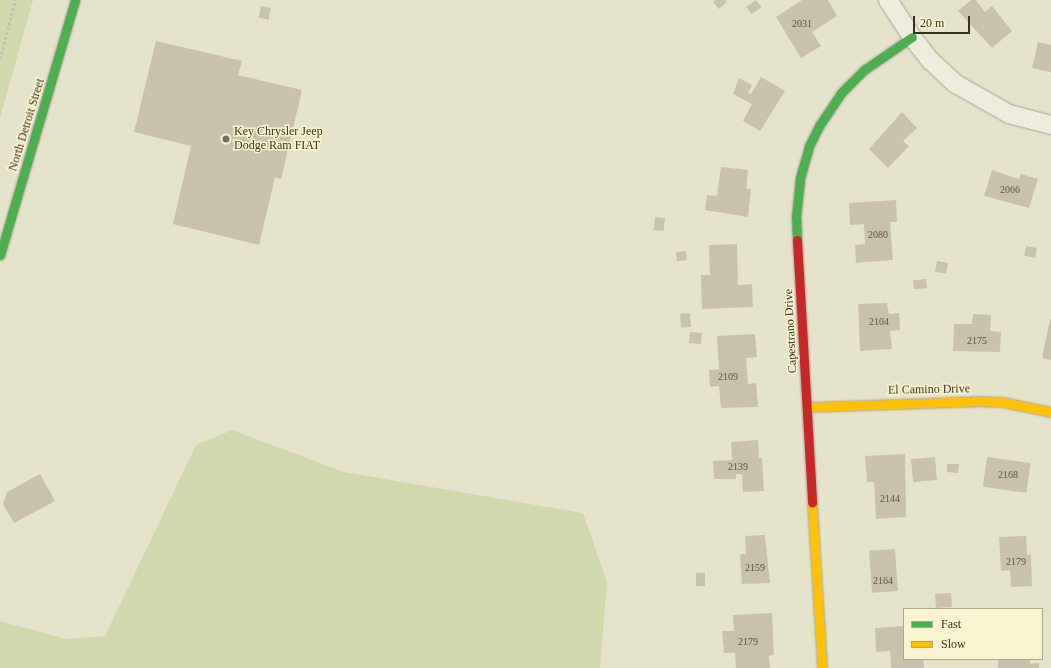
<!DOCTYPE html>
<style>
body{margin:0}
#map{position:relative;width:1051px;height:668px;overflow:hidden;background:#e6e3cb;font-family:"Times New Roman",serif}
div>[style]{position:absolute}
.green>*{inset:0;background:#d1d9ac}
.building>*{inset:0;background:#cac1ac;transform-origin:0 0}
.path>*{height:2.5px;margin-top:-1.25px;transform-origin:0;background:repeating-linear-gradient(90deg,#c7c3b4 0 3px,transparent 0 5px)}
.roads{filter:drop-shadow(0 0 1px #aba695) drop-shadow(0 0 1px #aba695)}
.street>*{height:18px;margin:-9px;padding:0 9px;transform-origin:9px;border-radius:9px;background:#eeecdd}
.fast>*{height:9px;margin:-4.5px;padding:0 4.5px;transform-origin:4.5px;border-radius:4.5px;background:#4caf50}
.slow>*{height:9px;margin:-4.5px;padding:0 4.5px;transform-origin:4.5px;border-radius:4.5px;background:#ffc107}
.jam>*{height:9px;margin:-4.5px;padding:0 4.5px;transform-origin:4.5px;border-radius:4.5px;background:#c62828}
.dots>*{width:11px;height:11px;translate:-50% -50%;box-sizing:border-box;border:2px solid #f9f4d0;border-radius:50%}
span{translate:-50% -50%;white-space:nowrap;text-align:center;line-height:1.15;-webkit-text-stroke:3px #f9f4d0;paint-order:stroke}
.number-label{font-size:10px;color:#5f5440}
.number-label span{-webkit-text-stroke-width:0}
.street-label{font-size:12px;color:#3b301c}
.poi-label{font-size:12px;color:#3b301c}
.left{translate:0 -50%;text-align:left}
.legend{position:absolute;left:903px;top:608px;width:140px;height:52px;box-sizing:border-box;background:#f9f4d0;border:1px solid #ada688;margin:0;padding:5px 7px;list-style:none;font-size:12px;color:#3b301c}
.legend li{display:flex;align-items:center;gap:8px;height:20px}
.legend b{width:20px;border:1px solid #ada688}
.scale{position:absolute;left:913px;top:16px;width:57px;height:18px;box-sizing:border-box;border:2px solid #3b301c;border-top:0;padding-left:5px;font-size:12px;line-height:14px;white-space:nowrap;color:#3b301c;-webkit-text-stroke:3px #f9f4d0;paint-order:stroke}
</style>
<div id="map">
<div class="green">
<div style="clip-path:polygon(0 0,33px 0,0 118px)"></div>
<div style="clip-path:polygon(232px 430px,344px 472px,583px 513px,607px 582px,600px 668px,0 668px,0 621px,66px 639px,105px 636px,196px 445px)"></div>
</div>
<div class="building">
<div style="clip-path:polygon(715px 0,725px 0,727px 2px,719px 9px,713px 2px)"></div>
<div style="left:756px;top:0;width:9px;height:12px;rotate:54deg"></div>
<div style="clip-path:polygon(802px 0,828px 0,837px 16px,812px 32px,821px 46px,801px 58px,776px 17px)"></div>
<div style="clip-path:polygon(971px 0,976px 0,985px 12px,992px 6px,1012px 31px,992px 48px,958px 11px)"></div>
<div style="left:261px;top:6px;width:10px;height:12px;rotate:11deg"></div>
<div style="clip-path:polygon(156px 41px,242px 61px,238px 75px,302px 90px,281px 179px,275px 177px,259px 245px,173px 224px,191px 146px,134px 132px)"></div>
<div style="clip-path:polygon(1038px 42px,1051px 45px,1051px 75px,1050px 72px,1032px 68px)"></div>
<div style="clip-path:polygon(761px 77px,785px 91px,760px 131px,743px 121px,752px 104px,733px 94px,739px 78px,752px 85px,748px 93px,751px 94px)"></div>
<div style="clip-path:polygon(902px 112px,917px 128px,903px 141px,909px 146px,888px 168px,869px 149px)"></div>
<div style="clip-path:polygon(721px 167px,748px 170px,746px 189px,751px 189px,748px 217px,705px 210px,707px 195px,717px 196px)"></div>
<div style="clip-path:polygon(992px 170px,1019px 179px,1021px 174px,1038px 179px,1029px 208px,984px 196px)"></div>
<div style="clip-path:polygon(896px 200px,897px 222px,890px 222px,893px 260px,856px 263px,855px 245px,865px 244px,864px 224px,850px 225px,849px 203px)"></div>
<div style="left:655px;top:217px;width:10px;height:13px;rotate:6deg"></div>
<div style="clip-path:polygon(737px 244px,738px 285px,752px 284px,753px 307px,702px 309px,701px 275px,710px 275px,709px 245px)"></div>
<div style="left:1026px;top:246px;width:11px;height:10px;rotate:10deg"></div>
<div style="left:686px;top:251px;width:9px;height:10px;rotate:84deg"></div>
<div style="left:937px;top:261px;width:11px;height:11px;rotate:10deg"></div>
<div style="left:926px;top:279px;width:9px;height:13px;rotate:84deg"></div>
<div style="clip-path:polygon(887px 303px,889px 314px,899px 313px,900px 330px,890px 331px,892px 349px,860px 351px,858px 304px)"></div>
<div style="left:690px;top:313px;width:14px;height:10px;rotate:86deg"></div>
<div style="clip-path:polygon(973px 314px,991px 315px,990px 331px,1001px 332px,1000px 352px,953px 351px,954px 324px,972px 324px)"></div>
<div style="clip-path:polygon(1050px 319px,1051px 319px,1051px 360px,1042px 358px)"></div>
<div style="left:690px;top:332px;width:12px;height:11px;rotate:5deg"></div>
<div style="clip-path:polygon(755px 334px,757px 357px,746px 358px,748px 384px,756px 383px,758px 407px,721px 408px,719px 386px,710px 387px,709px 370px,719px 369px,717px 336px)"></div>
<div style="clip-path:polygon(758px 440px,759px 458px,762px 458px,764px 491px,743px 492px,742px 474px,736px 474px,736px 479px,714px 479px,713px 461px,732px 460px,731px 442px)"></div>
<div style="clip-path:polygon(905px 454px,906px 517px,876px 519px,874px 482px,867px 482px,865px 456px)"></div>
<div style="left:935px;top:457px;width:23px;height:24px;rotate:85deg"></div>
<div style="left:987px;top:457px;width:44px;height:30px;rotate:8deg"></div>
<div style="clip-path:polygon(947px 464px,959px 464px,958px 473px,947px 472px)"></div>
<div style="clip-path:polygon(40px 474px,55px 501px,14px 523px,3px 504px,7px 492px)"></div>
<div style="clip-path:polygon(765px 535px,770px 583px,742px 584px,740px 554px,746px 554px,745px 536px)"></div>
<div style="clip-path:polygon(1026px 536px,1027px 555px,1031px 554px,1032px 586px,1011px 587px,1010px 570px,1001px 571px,999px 537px)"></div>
<div style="left:895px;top:549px;width:42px;height:26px;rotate:86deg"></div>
<div style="left:696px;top:573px;width:9px;height:13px"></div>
<div style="left:951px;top:593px;width:14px;height:16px;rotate:86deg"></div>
<div style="clip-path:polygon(772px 613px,774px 655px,769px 656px,770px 668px,736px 668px,735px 653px,724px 653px,722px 631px,734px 631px,733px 615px)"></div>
<div style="clip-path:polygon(904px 626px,904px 659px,923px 659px,924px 668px,891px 668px,890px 651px,876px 652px,875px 628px)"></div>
<div style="clip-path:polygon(998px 659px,1030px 659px,1030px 664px,1039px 663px,1039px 668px,998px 668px)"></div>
</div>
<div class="path">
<div style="left:0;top:59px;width:61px;rotate:-75.7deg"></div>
</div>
<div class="roads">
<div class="street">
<div style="left:888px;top:0;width:44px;rotate:57deg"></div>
<div style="left:912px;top:37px;width:31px;rotate:52deg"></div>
<div style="left:931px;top:61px;width:34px;rotate:43deg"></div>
<div style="left:956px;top:84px;width:61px;rotate:29.5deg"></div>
<div style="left:1009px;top:114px;width:43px;rotate:14.7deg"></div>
</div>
<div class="fast">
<div style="left:797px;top:240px;width:23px;rotate:-92deg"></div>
<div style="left:796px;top:217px;width:39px;rotate:-84deg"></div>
<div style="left:800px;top:178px;width:33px;rotate:-74deg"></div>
<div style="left:809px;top:146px;width:22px;rotate:-63deg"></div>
<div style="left:819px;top:126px;width:40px;rotate:-56deg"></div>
<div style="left:841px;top:93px;width:33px;rotate:-45deg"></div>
<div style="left:864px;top:70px;width:58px;rotate:-34.5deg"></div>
<div style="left:0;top:255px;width:266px;rotate:-73.6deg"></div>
</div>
<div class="slow">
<div style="left:808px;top:407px;width:168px;rotate:-2deg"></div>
<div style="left:976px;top:401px;width:26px;rotate:2deg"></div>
<div style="left:1002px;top:402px;width:50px;rotate:11.5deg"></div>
<div style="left:812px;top:503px;width:165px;rotate:86.5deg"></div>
</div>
<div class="jam">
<div style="left:797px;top:240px;width:263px;rotate:86.7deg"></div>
</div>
</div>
<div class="dots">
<div style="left:226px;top:139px;background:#776f59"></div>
</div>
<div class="number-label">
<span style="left:802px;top:24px">2031</span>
<span style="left:1010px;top:190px">2066</span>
<span style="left:878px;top:235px">2080</span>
<span style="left:879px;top:322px">2104</span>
<span style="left:977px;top:341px">2175</span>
<span style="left:728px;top:377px">2109</span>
<span style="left:738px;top:467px">2139</span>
<span style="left:1008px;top:475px">2168</span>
<span style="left:890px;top:499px">2144</span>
<span style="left:1016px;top:562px">2179</span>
<span style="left:755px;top:568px">2159</span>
<span style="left:883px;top:581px">2164</span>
<span style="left:748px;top:642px">2179</span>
</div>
<div class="street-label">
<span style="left:27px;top:125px;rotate:-73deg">North Detroit Street</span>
<span style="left:791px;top:331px;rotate:-93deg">Capestrano Drive</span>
<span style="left:929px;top:390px;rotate:-1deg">El Camino Drive</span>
</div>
<div class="poi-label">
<span class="left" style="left:234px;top:139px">Key Chrysler Jeep<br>Dodge Ram FIAT</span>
</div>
<ul class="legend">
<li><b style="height:5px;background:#4caf50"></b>Fast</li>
<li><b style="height:5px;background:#ffc107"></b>Slow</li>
</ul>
<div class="scale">20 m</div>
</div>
